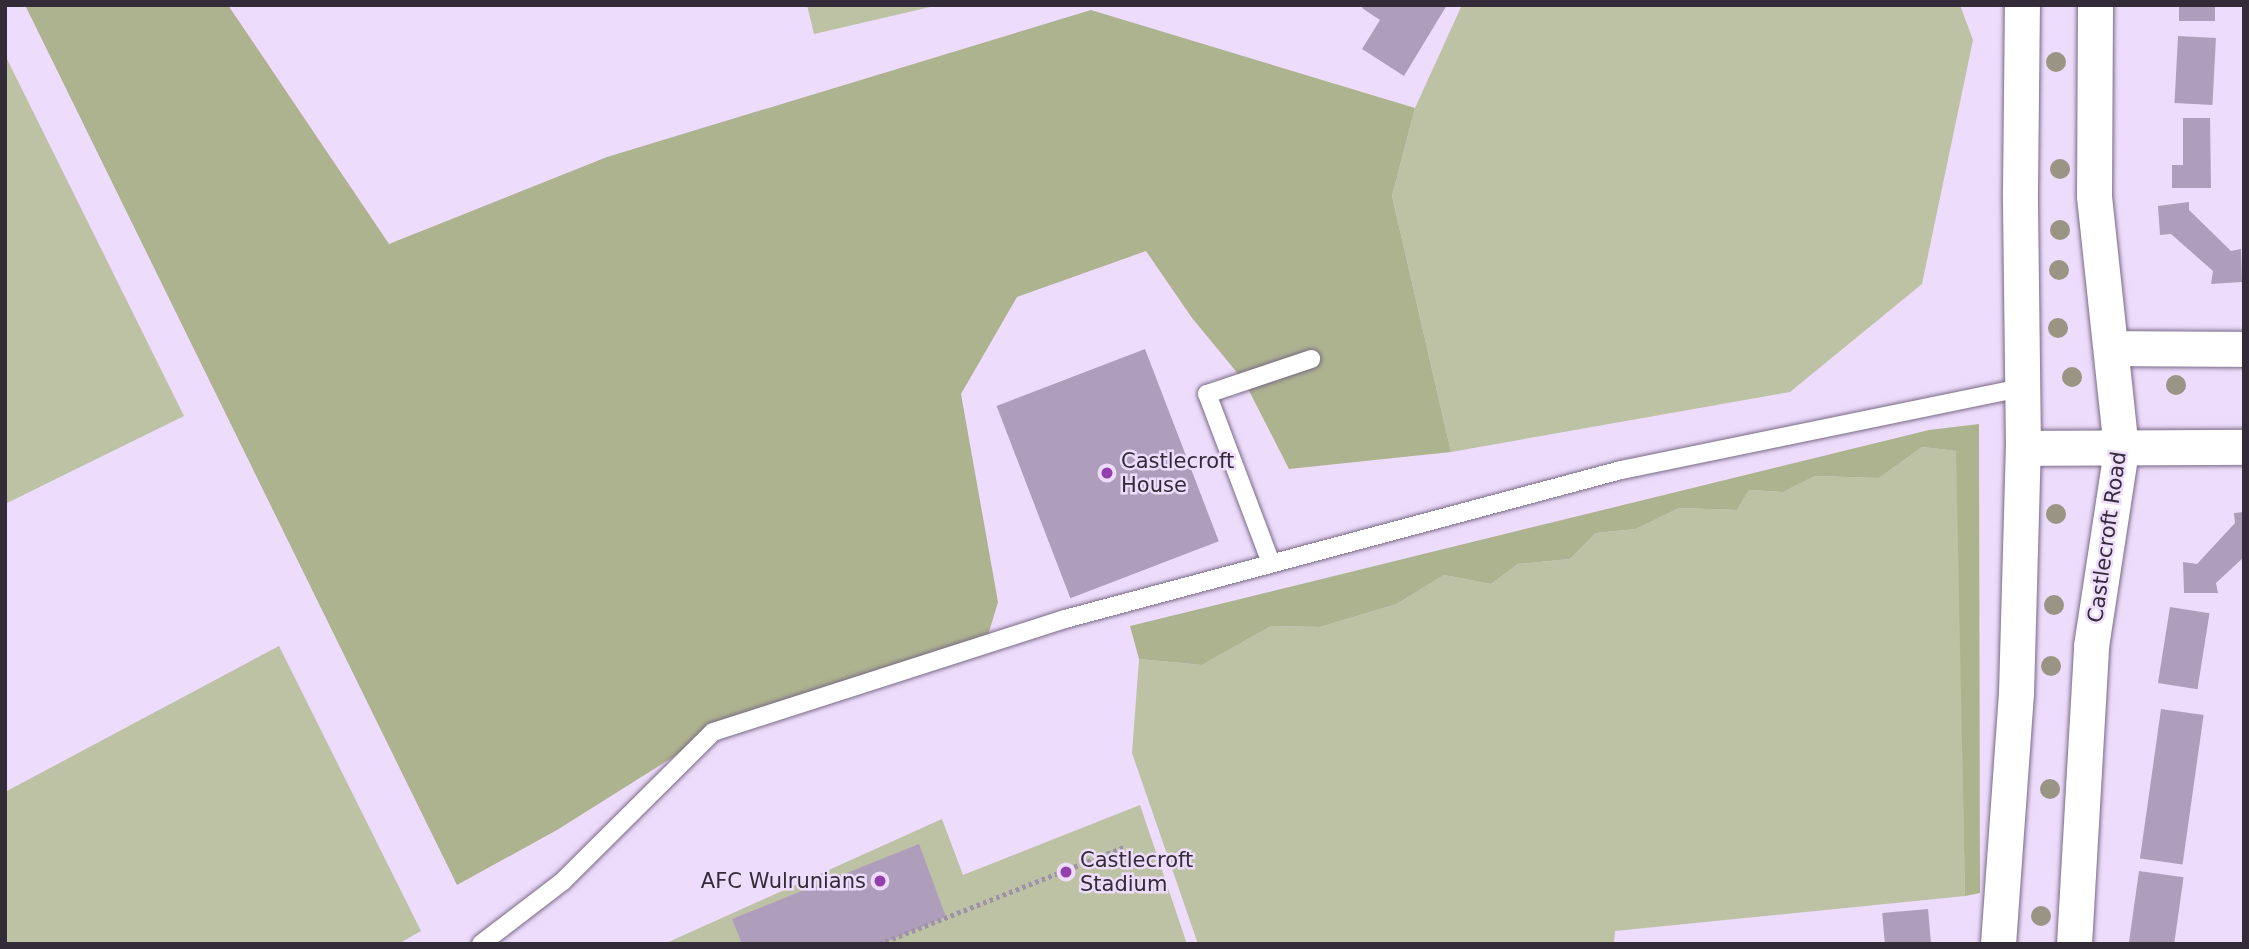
<!DOCTYPE html>
<style>
body{margin:0}
#map{position:relative;width:2249px;height:949px;overflow:hidden;background:#eddcfb;font-family:"DejaVu Sans",sans-serif}
div>[style]{position:absolute}
.green>*{inset:0;background:#bdc2a4}
.forest>*{inset:0;background:#aeb38f}
.building>*{inset:0;background:#af9ebb;transform-origin:0 0}
.path>*{height:4.5px;margin-top:-2.25px;transform-origin:0;background:repeating-linear-gradient(90deg,#9e91a8 0 3.5px,transparent 0 7px)}
.roads{filter:drop-shadow(0 0 2px #786a85) drop-shadow(0 0 2px #786a85)}
.service>*{height:18px;margin:-9px;padding:0 9px;transform-origin:9px;border-radius:9px;background:#fff}
.minor>*{height:35px;margin:-17.5px;padding:0 17.5px;transform-origin:17.5px;border-radius:17.5px;background:#fff}
.trees>*{width:20px;height:20px;margin:-10px;border-radius:50%;background:#999483}
.dots>*{width:19px;height:19px;translate:-50% -50%;box-sizing:border-box;border:4px solid #eddcfb;border-radius:50%}
span{translate:-50% -50%;white-space:nowrap;text-align:center;line-height:1.15;-webkit-text-stroke:5px #eddcfb;paint-order:stroke}
.poi-label{font-size:21px;color:#332c38}
.left{translate:0 -50%;text-align:left}
.right{translate:-100% -50%;text-align:right}
.street-label{font-size:21px;color:#332c38}
.frame{position:absolute;inset:0;border:7px solid #332c38;pointer-events:none}
</style>
<div id="map">
<div class="green">
<div style="clip-path:polygon(807px 5px,939px 5px,814px 34px)"></div>
<div style="clip-path:polygon(1462px 5px,1960px 5px,1973px 40px,1922px 284px,1790px 392px,1451px 452px,1392px 196px,1415px 108px)"></div>
<div style="clip-path:polygon(5px 55px,184px 416px,5px 504px)"></div>
<div style="clip-path:polygon(1922px 447px,1957px 451px,1965px 896px,1615px 931px,1614px 944px,1198px 944px,1132px 753px,1139px 659px,1202px 665px,1271px 626px,1320px 627px,1397px 604px,1444px 575px,1491px 584px,1518px 564px,1570px 559px,1596px 533px,1636px 529px,1679px 508px,1737px 510px,1749px 490px,1783px 492px,1815px 476px,1879px 478px)"></div>
<div style="clip-path:polygon(279px 646px,421px 931px,398px 944px,5px 944px,5px 792px)"></div>
<div style="clip-path:polygon(1140px 805px,1187px 944px,664px 944px,942px 819px,963px 875px)"></div>
</div>
<div class="forest">
<div style="clip-path:polygon(25px 5px,228px 5px,389px 244px,607px 157px,1091px 10px,1415px 108px,1392px 196px,1451px 452px,1289px 469px,1244px 381px,1192px 318px,1146px 251px,1017px 297px,961px 394px,998px 602px,986px 642px,713px 732px,557px 830px,457px 885px)"></div>
<div style="clip-path:polygon(1979px 424px,1980px 893px,1965px 896px,1956px 451px,1922px 447px,1879px 478px,1815px 476px,1783px 492px,1749px 490px,1737px 510px,1679px 508px,1636px 529px,1596px 533px,1570px 559px,1518px 564px,1491px 584px,1444px 575px,1397px 604px,1320px 627px,1271px 626px,1202px 665px,1139px 659px,1130px 626px,1929px 430px)"></div>
</div>
<div class="building">
<div style="clip-path:polygon(1364px 5px,1447px 5px,1404px 76px,1362px 49px,1380px 20px,1362px 8px)"></div>
<div style="left:2179px;top:5px;width:36px;height:16px"></div>
<div style="left:2178px;top:36px;width:38px;height:67px;rotate:3deg"></div>
<div style="clip-path:polygon(2183px 118px,2210px 118px,2211px 188px,2172px 188px,2172px 165px,2183px 165px)"></div>
<div style="clip-path:polygon(2189px 202px,2189px 210px,2231px 251px,2241px 249px,2242px 282px,2211px 284px,2213px 271px,2171px 234px,2160px 235px,2158px 206px)"></div>
<div style="left:1145px;top:349px;width:206px;height:159px;rotate:69deg"></div>
<div style="clip-path:polygon(2244px 512px,2244px 557px,2216px 583px,2218px 593px,2184px 593px,2183px 562px,2197px 564px,2235px 523px,2234px 513px)"></div>
<div style="left:2170px;top:607px;width:40px;height:77px;rotate:9deg"></div>
<div style="left:2161px;top:709px;width:43px;height:151px;rotate:8deg"></div>
<div style="clip-path:polygon(919px 844px,946px 917px,880px 944px,742px 944px,732px 919px)"></div>
<div style="left:2139px;top:871px;width:45px;height:73px;rotate:8deg"></div>
<div style="left:1928px;top:909px;width:35px;height:46px;rotate:85deg"></div>
</div>
<div class="path">
<div style="left:879px;top:944px;width:264px;rotate:-21.6deg"></div>
</div>
<div class="roads">
<div class="service">
<div style="left:1271px;top:563px;width:181px;rotate:-110.7deg"></div>
<div style="left:1207px;top:394px;width:110px;rotate:-18.6deg"></div>
<div style="left:481px;top:944px;width:103px;rotate:-37.5deg"></div>
<div style="left:563px;top:881px;width:211px;rotate:-44.8deg"></div>
<div style="left:713px;top:732px;width:370px;rotate:-17.8deg"></div>
<div style="left:1065px;top:619px;width:576px;rotate:-15deg"></div>
<div style="left:1621px;top:470px;width:409px;rotate:-11.6deg"></div>
</div>
<div class="minor">
<div style="left:2112px;top:348px;width:132px;rotate:0.4deg"></div>
<div style="left:2023px;top:448px;width:221px;rotate:-0.3deg"></div>
<div style="left:1998px;top:944px;width:252px;rotate:-85.9deg"></div>
<div style="left:2016px;top:693px;width:245px;rotate:-88.4deg"></div>
<div style="left:2023px;top:448px;width:257px;rotate:-90.7deg"></div>
<div style="left:2020px;top:191px;width:186px;rotate:-89.4deg"></div>
<div style="left:2074px;top:944px;width:298px;rotate:-86.7deg"></div>
<div style="left:2091px;top:646px;width:199px;rotate:-81.3deg"></div>
<div style="left:2121px;top:449px;width:254px;rotate:-96.1deg"></div>
<div style="left:2094px;top:196px;width:191px;rotate:-89.7deg"></div>
</div>
</div>
<div class="trees">
<div style="left:2056px;top:62px"></div>
<div style="left:2060px;top:169px"></div>
<div style="left:2060px;top:230px"></div>
<div style="left:2059px;top:270px"></div>
<div style="left:2058px;top:328px"></div>
<div style="left:2072px;top:377px"></div>
<div style="left:2176px;top:385px"></div>
<div style="left:2056px;top:514px"></div>
<div style="left:2054px;top:605px"></div>
<div style="left:2051px;top:666px"></div>
<div style="left:2050px;top:789px"></div>
<div style="left:2041px;top:916px"></div>
</div>
<div class="dots">
<div style="left:1107px;top:473px;background:#933fae"></div>
<div style="left:1066px;top:872px;background:#933fae"></div>
<div style="left:880px;top:881px;background:#933fae"></div>
</div>
<div class="poi-label">
<span class="left" style="left:1121px;top:473px">Castlecroft<br>House</span>
<span class="left" style="left:1080px;top:872px">Castlecroft<br>Stadium</span>
<span class="right" style="left:866px;top:881px">AFC Wulrunians</span>
</div>
<div class="street-label">
<span style="left:2107px;top:537px;rotate:-82deg">Castlecroft Road</span>
</div>
<div class="frame"></div>
</div>
